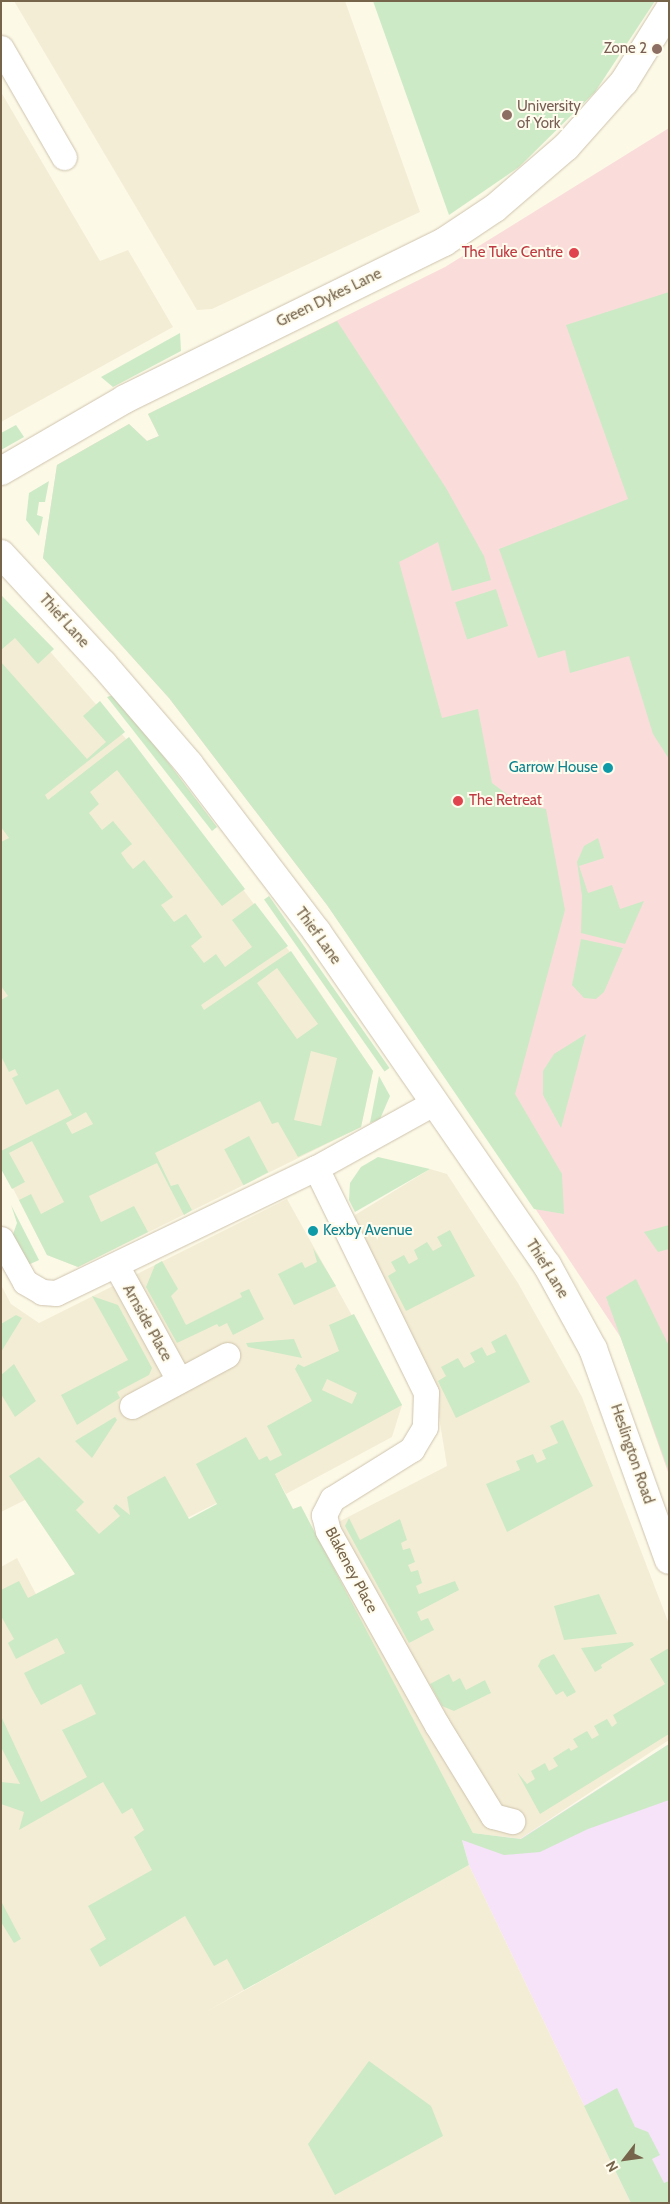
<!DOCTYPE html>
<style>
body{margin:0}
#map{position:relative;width:670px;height:2204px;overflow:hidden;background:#fcf9e7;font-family:Cabin,sans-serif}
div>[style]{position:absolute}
.residential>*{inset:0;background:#f4edd5}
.education>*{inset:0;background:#f6e3f9}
.medical>*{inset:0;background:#faddda}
.green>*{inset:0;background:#cceac5;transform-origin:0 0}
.roads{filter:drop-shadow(0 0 1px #cec3ad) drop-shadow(0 0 1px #cec3ad)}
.street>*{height:25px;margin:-12.5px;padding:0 12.5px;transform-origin:12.5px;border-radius:12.5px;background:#fff}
.secondary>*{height:28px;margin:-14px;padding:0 14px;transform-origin:14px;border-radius:14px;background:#fff}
.dots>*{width:14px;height:14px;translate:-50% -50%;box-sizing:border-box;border:2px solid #fffced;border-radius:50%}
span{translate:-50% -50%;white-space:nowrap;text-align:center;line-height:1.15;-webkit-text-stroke:4px #fffced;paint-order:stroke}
.education-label{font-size:15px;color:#785e54}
.right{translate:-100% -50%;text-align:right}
.left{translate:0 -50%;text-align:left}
.health-label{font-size:15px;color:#be3a42}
.street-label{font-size:15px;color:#76644b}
.culture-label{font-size:15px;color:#0d838f}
.frame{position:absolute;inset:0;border:2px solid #76644b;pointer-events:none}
.north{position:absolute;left:600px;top:2134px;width:50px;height:50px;-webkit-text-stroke:4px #fffced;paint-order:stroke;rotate:240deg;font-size:14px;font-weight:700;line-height:20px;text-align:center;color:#76644b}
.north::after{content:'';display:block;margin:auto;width:18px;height:22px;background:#76644b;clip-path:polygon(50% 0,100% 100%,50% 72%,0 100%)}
</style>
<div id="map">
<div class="residential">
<div style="clip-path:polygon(14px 1px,345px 1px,420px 212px,212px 309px,197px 310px)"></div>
<div style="clip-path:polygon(1px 92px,100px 261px,128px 250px,173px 327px,1px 422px)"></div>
<div style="clip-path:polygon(1px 595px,154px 771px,314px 984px,373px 1071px,361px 1127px,78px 1267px,47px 1255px,1px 1165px)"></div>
<div style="clip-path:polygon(430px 1169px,447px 1174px,518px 1283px,582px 1397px,669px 1624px,669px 1740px,520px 1839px,473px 1833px,315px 1534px,447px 1466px,439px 1417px,358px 1240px,355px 1215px)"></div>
<div style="clip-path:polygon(287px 1199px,402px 1405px,392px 1437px,286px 1494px,275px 1474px,75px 1574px,25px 1500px,1px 1512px,1px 1285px,11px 1304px,39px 1323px)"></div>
<div style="clip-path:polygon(17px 1558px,244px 1990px,204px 2013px,469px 1865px,631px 2203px,1px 2203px,1px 1567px)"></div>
</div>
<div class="education">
<div style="clip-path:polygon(669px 1744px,669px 2203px,631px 2203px,469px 1865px,460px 1832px,520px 1839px)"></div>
</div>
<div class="medical">
<div style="clip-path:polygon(669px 128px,669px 1475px,621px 1338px,458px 1092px,327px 905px,169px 698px,43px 558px,57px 465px,129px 424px,147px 441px,159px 436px,148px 414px,445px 267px)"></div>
</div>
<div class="green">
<div style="clip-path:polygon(373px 1px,655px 1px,595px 92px,519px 167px,449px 215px)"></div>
<div style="clip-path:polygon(669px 292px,669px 759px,653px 734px,629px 656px,570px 673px,565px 650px,538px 658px,499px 549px,628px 499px,566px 325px)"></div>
<div style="clip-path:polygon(337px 321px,446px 488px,484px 556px,491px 580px,452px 591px,438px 542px,399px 562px,442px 718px,478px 709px,492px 783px,520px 804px,546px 809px,565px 910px,515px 1094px,562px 1174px,564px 1214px,534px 1209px,327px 905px,169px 698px,43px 558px,57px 465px,129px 424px,147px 441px,159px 436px,148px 414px)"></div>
<div style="clip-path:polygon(180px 333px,181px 351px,113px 387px,101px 377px)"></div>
<div style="clip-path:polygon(16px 425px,24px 437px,1px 450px,1px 433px)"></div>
<div style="clip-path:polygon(49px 481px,45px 502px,39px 502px,37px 515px,43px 517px,39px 536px,26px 520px,29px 493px)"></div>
<div style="left:496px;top:589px;width:39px;height:43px;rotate:72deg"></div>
<div style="clip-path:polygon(1px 595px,54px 649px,38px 664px,15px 638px,1px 650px)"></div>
<div style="clip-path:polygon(evenodd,1px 662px,87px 759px,106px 742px,83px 716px,100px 701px,125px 732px,45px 795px,48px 800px,129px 737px,245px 889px,222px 906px,117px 770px,90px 792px,99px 804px,89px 813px,102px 830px,113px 821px,132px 844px,121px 853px,127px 862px,133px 869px,144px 860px,173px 897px,161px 905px,174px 922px,186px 914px,202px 937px,191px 946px,204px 963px,216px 954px,225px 967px,252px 947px,232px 920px,255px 903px,288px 946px,201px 1005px,204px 1010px,291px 951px,373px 1071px,361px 1127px,298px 1157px,278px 1122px,272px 1124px,260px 1101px,155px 1153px,171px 1186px,178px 1184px,192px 1210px,184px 1215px,157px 1163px,89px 1196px,101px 1222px,134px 1206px,148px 1232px,78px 1267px,47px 1255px,19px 1200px,31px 1194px,41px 1214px,64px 1202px,32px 1141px,9px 1153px,25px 1182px,12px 1189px,1px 1169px,1px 1151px,72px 1115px,58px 1089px,26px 1105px,12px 1078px,18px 1075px,15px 1069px,9px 1072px,1px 1056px,1px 1000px,8px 996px,1px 986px,1px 842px,9px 838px,1px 827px,1px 662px,277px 968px,318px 1024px,297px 1039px,257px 983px,277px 968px,1px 662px,311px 1051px,337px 1058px,321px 1126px,294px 1120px,311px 1051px,1px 662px,86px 1112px,93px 1124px,72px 1134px,66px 1123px,86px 1112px)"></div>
<div style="clip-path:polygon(113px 695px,149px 737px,217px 827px,212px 831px,107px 697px)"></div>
<div style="clip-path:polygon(598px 838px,604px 858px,579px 866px,588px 893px,612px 885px,620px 909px,644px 901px,625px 944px,581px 933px,582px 896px,577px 862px,584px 846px)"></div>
<div style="left:269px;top:896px;width:210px;height:6px;rotate:55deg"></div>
<div style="clip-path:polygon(581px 939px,623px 948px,604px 992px,596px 999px,584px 998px,572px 985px)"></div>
<div style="clip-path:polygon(586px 1034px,561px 1128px,543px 1095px,543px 1071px,554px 1054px)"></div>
<div style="clip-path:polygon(379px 1076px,390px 1096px,380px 1119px,370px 1123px)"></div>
<div style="left:249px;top:1136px;width:41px;height:28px;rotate:62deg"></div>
<div style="clip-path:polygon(378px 1157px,430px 1169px,355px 1212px,349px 1200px,350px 1183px,361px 1167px)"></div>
<div style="clip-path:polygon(11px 1205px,39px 1260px,28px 1265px,12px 1237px,17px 1223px)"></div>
<div style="clip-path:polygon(669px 1225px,669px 1249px,658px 1252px,644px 1232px)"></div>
<div style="clip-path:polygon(450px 1230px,475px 1276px,406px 1311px,388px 1276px,396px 1271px,391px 1262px,404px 1255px,409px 1264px,418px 1259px,414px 1250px,427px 1242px,433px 1251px,442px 1246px,437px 1237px)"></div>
<div style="clip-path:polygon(313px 1248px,336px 1286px,294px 1305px,278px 1274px,302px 1262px,305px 1268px,317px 1262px)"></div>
<div style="clip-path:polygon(162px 1261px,178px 1289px,171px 1296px,186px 1325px,242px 1297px,240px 1293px,249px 1289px,264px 1319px,233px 1335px,227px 1323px,219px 1327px,217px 1324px,177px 1343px,146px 1287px,155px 1265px)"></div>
<div style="clip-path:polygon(636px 1279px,669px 1346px,669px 1472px,606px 1297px)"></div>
<div style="clip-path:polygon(92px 1296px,118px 1305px,152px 1368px,149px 1375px,117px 1392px,120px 1398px,77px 1425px,61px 1395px,128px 1360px)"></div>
<div style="clip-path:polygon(evenodd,354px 1314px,402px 1405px,275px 1474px,293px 1509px,301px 1506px,473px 1833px,521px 1839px,669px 1744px,669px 1800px,588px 1829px,540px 1852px,504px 1855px,462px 1840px,469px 1865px,244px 1990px,227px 1959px,214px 1966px,185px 1916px,100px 1967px,90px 1949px,106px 1939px,88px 1906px,152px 1870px,134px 1837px,144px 1830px,132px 1808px,122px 1814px,103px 1782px,19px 1830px,24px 1812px,1px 1804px,1px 1782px,20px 1784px,1px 1747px,1px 1716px,41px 1802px,87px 1777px,62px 1730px,96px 1714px,81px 1684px,41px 1705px,32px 1689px,24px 1673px,65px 1653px,57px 1638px,16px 1659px,8px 1643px,14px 1639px,1px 1616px,1px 1590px,19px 1581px,28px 1598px,75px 1574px,9px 1476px,39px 1457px,84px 1502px,76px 1510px,99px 1534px,120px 1516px,113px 1508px,116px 1504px,130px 1515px,127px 1497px,165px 1476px,189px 1519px,217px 1504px,196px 1464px,246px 1437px,259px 1460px,267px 1456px,270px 1461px,282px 1455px,267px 1426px,312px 1401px,295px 1369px,298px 1364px,304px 1367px,339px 1351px,329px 1325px,354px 1314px,327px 1379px,357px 1393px,352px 1404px,322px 1390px,327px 1379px)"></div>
<div style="clip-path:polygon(16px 1315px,22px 1318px,1px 1352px,1px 1324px)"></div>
<div style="clip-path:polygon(506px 1334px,530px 1382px,456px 1418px,438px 1381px,446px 1376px,441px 1367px,458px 1358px,464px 1368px,475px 1362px,470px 1353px,482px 1347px,487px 1356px,496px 1352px,491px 1342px)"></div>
<div style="clip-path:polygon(294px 1339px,302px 1358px,248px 1347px,246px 1343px)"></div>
<div style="clip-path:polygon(14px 1364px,36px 1401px,15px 1417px,1px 1394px,1px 1375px)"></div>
<div style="clip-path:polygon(115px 1417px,117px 1420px,92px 1458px,75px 1441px)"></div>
<div style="clip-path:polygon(563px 1420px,593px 1486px,507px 1532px,486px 1484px,520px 1470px,516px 1461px,533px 1454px,537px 1463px,546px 1459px,542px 1450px,558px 1443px,550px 1426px)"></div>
<div style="clip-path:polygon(349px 1518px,360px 1540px,400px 1519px,407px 1540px,401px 1543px,403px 1550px,410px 1548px,415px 1562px,408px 1565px,411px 1572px,418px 1570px,422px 1583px,416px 1586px,419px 1594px,455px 1581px,459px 1590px,417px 1612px,421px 1621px,428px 1618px,434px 1630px,409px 1643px,345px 1526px)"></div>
<div style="clip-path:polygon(599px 1594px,617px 1634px,564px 1640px,554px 1606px)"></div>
<div style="clip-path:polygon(632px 1642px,634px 1645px,601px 1665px,602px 1668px,595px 1672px,581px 1648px)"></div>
<div style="clip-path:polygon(669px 1648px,669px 1734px,540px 1814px,517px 1772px,527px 1784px,535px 1779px,531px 1771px,545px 1763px,549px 1771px,558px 1766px,553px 1758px,569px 1748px,571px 1751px,578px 1747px,573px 1739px,587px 1731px,592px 1739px,599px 1735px,594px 1726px,607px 1719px,612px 1727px,617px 1723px,613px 1715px,665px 1684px,650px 1659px)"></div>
<div style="clip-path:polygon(554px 1654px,576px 1692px,567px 1697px,563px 1691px,556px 1695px,538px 1666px,541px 1660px)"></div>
<div style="clip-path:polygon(449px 1674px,453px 1682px,460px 1678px,466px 1690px,485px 1680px,491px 1693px,454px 1711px,442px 1706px,430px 1684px)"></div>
<div style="clip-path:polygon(1px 1901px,21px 1939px,14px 1943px,1px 1922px)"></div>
<div style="clip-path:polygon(369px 2061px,431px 2106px,443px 2136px,335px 2195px,308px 2144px)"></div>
<div style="clip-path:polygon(617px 2088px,635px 2127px,648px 2132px,660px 2155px,652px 2159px,664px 2183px,669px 2181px,669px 2203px,631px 2203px,584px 2106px)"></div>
</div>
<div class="roads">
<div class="street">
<div style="left:1px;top:48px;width:126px;rotate:60deg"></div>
<div style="left:316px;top:1168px;width:250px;rotate:63.9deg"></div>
<div style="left:426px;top:1393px;width:34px;rotate:92deg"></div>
<div style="left:425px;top:1427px;width:26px;rotate:121deg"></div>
<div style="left:412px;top:1449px;width:94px;rotate:148deg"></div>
<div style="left:332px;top:1499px;width:18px;rotate:117deg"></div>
<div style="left:324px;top:1515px;width:16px;rotate:76deg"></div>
<div style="left:328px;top:1531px;width:223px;rotate:60.7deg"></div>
<div style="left:437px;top:1725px;width:107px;rotate:58.4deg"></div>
<div style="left:493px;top:1816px;width:20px;rotate:15deg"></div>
<div style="left:1px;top:1239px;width:49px;rotate:60.8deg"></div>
<div style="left:25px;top:1282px;width:20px;rotate:30deg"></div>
<div style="left:42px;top:1292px;width:14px;rotate:4deg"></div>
<div style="left:56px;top:1293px;width:288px;rotate:-25.7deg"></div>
<div style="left:316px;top:1168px;width:136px;rotate:-29deg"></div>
<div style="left:116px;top:1265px;width:131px;rotate:61.3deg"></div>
<div style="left:132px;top:1406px;width:108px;rotate:-28.2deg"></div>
</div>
<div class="secondary">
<div style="left:1px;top:471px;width:143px;rotate:-30.1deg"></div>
<div style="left:125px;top:399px;width:356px;rotate:-26.2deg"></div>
<div style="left:444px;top:242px;width:61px;rotate:-33.7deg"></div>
<div style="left:495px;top:208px;width:94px;rotate:-40.7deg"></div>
<div style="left:566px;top:147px;width:87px;rotate:-48.3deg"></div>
<div style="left:624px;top:82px;width:85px;rotate:-58deg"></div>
<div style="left:1px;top:554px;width:150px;rotate:47.2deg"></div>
<div style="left:103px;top:664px;width:132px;rotate:49.3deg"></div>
<div style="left:189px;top:764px;width:211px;rotate:52.7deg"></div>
<div style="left:317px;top:932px;width:405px;rotate:55.4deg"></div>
<div style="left:547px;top:1265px;width:96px;rotate:61.3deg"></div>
<div style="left:593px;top:1349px;width:224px;rotate:70.2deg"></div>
</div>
</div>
<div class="dots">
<div style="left:657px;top:49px;background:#8d6e63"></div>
<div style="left:507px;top:115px;background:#8d6e63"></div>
<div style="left:574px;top:253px;background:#e0444e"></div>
<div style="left:608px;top:768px;background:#0f9aa8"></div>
<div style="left:458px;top:801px;background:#e0444e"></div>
<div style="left:313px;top:1231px;background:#0f9aa8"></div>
</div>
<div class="education-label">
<span class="right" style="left:647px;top:49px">Zone 2</span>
<span class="left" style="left:517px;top:115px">University<br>of York</span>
</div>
<div class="health-label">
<span class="right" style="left:563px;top:253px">The Tuke Centre</span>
<span class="left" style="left:469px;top:801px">The Retreat</span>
</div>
<div class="street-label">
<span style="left:329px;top:298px;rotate:-26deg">Green Dykes Lane</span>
<span style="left:64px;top:621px;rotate:48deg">Thief Lane</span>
<span style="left:318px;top:936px;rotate:54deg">Thief Lane</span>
<span style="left:547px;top:1269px;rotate:58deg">Thief Lane</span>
<span style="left:147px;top:1323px;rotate:61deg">Arnside Place</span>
<span style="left:632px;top:1454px;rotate:71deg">Heslington Road</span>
<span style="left:351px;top:1570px;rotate:62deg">Blakeney Place</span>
</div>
<div class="culture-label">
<span class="right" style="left:598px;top:768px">Garrow House</span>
<span class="left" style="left:323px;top:1231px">Kexby Avenue</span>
</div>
<div class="frame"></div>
<div class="north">N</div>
</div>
